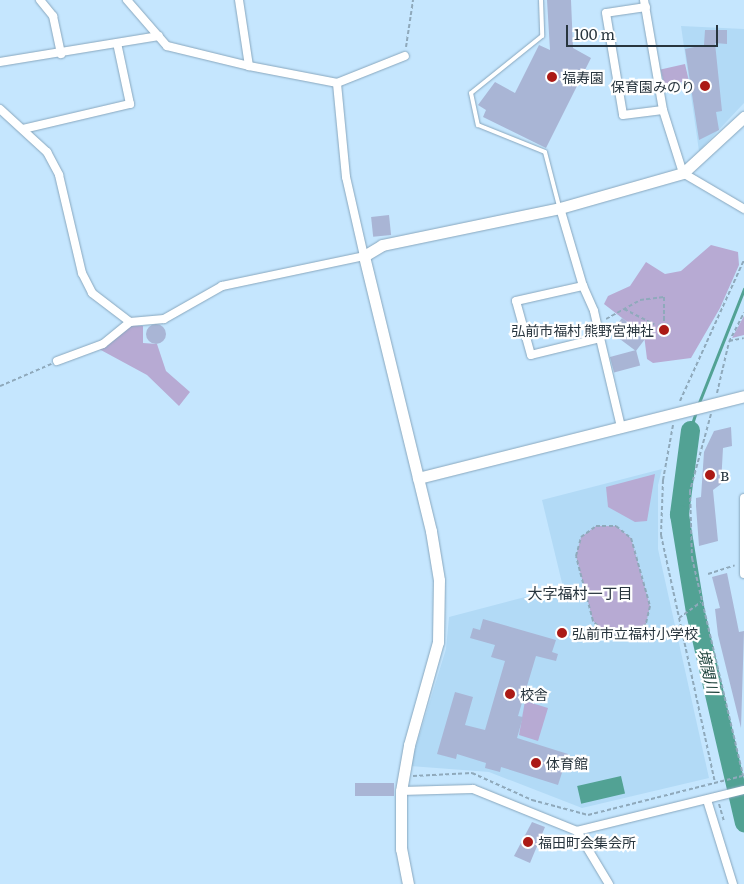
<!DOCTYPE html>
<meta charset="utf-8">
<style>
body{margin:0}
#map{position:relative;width:744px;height:884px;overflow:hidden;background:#c5e6fe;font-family:Literata,"Noto Sans JP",serif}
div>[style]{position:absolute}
.built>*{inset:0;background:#b2daf6}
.green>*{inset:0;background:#b7aad3;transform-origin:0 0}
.water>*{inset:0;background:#52a294;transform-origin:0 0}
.stream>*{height:3px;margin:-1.5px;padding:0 1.5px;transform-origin:1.5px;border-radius:1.5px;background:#52a294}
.river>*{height:19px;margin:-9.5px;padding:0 9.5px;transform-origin:9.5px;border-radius:9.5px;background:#52a294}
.building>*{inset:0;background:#a9b5d5;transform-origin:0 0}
.round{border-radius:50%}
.path>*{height:2px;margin-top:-1px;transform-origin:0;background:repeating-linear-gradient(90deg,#8fa9bb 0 4px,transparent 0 6.5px)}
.roads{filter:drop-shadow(0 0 1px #88a7be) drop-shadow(0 0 1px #88a7be)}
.lane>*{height:4px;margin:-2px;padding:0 2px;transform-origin:2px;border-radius:2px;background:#fff}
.street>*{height:8px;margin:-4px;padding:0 4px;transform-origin:4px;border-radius:4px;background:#fff}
.secondary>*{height:11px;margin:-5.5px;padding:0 5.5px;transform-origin:5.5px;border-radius:5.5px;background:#fff}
.dots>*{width:14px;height:14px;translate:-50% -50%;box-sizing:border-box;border:2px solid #fff;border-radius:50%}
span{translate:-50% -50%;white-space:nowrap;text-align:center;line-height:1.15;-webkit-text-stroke:4.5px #fff;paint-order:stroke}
.poi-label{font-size:14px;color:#28353e}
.left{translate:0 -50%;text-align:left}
.right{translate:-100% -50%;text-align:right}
.neighbourhood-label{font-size:15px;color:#28353e}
.water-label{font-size:15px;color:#173d36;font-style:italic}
.scale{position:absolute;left:566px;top:25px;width:152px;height:22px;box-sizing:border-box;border:2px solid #28353e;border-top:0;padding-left:6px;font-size:15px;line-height:18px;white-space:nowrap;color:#28353e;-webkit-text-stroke:4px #fff;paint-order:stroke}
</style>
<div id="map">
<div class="built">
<div style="clip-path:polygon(681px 26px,744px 29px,744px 103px,699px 151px)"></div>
<div style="clip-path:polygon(662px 469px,658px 485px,658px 549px,709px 778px,582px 808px,489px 772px,410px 766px,446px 649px,449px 617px,563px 587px,542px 500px)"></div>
</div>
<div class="green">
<div style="left:685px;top:64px;width:17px;height:25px;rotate:77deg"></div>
<div style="clip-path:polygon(711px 245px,738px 252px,739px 265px,720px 308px,691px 358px,653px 363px,647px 359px,644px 335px,604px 304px,608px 296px,630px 286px,646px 262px,665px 274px,681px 271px)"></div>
<div style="clip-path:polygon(744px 316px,744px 335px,732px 338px)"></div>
<div style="clip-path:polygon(132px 325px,143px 326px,143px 343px,157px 344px,166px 371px,190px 392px,179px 406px,147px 375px,99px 349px)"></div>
<div style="clip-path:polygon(655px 474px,647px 521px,635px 522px,608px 507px,606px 487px)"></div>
<div style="clip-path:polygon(596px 526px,616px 526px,631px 538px,650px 606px,646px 624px,630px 636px,607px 635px,593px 621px,576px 556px,581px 537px)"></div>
<div style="clip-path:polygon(525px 701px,548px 708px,538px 741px,519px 735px)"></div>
</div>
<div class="water">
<div style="left:621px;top:776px;width:18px;height:45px;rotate:77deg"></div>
</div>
<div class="stream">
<div style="left:698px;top:405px;width:125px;rotate:-68.4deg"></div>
<div style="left:690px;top:430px;width:20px;rotate:-72deg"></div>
</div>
<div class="river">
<div style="left:690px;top:430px;width:85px;rotate:97.5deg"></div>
<div style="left:679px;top:514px;width:99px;rotate:80.7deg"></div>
<div style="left:695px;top:612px;width:216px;rotate:76.9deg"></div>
</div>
<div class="building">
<div style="clip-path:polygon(547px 0,571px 0,573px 48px,591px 58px,546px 148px,483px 117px,486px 110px,478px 105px,495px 82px,515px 93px,539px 45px,550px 50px)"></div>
<div style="clip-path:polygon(705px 30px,727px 30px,727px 44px,715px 43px,722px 111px,716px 112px,719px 130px,699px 140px,685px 49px,704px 45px)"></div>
<div style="left:389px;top:215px;width:20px;height:18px;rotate:84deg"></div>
<div style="left:622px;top:318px;width:31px;height:18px;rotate:37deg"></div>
<div style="left:669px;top:323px;width:13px;height:11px;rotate:86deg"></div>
<div class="round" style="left:146px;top:324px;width:20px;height:20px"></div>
<div style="left:636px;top:350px;width:16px;height:27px;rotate:75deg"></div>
<div style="clip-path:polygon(731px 427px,732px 446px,723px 448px,721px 484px,713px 490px,718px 541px,699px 546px,696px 506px,696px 498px,701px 497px,704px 452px,714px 431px)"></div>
<div style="clip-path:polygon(727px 573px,739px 632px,744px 631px,741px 728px,718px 635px,715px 609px,720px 608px,712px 577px)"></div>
<div style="clip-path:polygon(483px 619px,556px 640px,552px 652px,558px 654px,556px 661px,536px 656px,518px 716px,523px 717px,517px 738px,568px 754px,558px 785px,501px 767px,500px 772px,485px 768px,486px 763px,457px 754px,456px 759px,437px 754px,455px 692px,473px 697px,465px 725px,485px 730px,505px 661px,491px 657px,495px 645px,470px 638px,473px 628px,480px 630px)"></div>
<div style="left:355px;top:783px;width:39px;height:13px"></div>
<div style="clip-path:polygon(532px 822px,545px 827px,530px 863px,514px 856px)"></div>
</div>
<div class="path">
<div style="left:406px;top:47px;width:48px;rotate:-81.5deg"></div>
<div style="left:624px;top:309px;width:34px;rotate:27deg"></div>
<div style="left:606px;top:319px;width:39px;rotate:-29deg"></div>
<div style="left:640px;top:300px;width:24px;rotate:-7deg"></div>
<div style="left:664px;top:297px;width:26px;rotate:90deg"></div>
<div style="left:729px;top:341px;width:15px;rotate:-11deg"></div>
<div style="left:0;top:386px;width:56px;rotate:-23.3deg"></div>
<div style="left:717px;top:393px;width:52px;rotate:-76.8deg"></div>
<div style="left:729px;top:342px;width:33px;rotate:-63deg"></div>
<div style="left:680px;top:401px;width:155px;rotate:-65.6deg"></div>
<div style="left:711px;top:414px;width:80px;rotate:105.3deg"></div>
<div style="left:690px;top:491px;width:67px;rotate:88.3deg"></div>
<div style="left:692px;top:558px;width:224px;rotate:76.8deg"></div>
<div style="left:673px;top:425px;width:56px;rotate:100.3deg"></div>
<div style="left:663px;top:480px;width:55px;rotate:92.1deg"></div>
<div style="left:661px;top:535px;width:253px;rotate:77.7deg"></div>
<div style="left:596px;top:526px;width:20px"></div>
<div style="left:616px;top:526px;width:19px;rotate:39deg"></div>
<div style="left:631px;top:538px;width:71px;rotate:74.4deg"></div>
<div style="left:650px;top:606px;width:18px;rotate:103deg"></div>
<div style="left:646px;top:624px;width:20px;rotate:143deg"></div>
<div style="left:630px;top:636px;width:23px;rotate:-178deg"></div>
<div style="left:607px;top:635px;width:20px;rotate:-135deg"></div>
<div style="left:593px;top:621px;width:67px;rotate:-104.7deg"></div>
<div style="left:576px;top:556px;width:20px;rotate:-75deg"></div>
<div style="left:581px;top:537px;width:19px;rotate:-36deg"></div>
<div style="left:708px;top:574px;width:28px;rotate:-18deg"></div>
<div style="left:679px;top:618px;width:27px;rotate:-36deg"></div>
<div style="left:413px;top:776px;width:59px;rotate:-2.9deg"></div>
<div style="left:472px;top:773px;width:66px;rotate:24.2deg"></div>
<div style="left:532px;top:800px;width:58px;rotate:15deg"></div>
<div style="left:588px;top:815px;width:159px;rotate:-14.2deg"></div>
<div style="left:719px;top:804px;width:18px;rotate:74deg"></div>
</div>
<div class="roads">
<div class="lane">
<div style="left:541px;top:0;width:36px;rotate:88deg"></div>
<div style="left:542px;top:36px;width:91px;rotate:141.2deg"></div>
<div style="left:471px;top:93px;width:33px;rotate:78deg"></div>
<div style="left:478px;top:125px;width:72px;rotate:21.9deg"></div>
<div style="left:545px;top:152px;width:56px;rotate:75.5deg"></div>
</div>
<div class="street">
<div style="left:40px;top:0;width:21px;rotate:51deg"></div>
<div style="left:53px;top:16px;width:39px;rotate:78deg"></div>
<div style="left:127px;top:0;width:61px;rotate:49deg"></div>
<div style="left:167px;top:46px;width:84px;rotate:13.7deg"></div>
<div style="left:249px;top:66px;width:90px;rotate:10.9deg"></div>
<div style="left:337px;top:83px;width:73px;rotate:-21.7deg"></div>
<div style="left:239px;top:0;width:67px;rotate:81.4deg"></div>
<div style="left:644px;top:0;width:112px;rotate:80.2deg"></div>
<div style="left:663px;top:110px;width:66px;rotate:72.4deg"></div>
<div style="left:683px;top:173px;width:71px;rotate:30.5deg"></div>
<div style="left:646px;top:7px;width:40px;rotate:171.5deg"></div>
<div style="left:606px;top:13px;width:103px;rotate:80.5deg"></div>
<div style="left:623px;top:115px;width:40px;rotate:-7.1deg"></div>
<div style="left:0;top:62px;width:161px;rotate:-9.3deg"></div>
<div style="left:0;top:109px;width:64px;rotate:42.5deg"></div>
<div style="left:47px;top:152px;width:26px;rotate:62deg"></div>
<div style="left:59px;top:175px;width:101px;rotate:76.8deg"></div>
<div style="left:82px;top:273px;width:22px;rotate:63deg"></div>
<div style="left:92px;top:293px;width:48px;rotate:37.3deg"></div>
<div style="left:23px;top:129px;width:110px;rotate:-13.2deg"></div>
<div style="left:130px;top:104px;width:62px;rotate:-102deg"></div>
<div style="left:560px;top:208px;width:81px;rotate:73.6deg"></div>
<div style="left:600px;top:338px;width:71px;rotate:166.2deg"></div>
<div style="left:531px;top:355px;width:56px;rotate:-105.5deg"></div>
<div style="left:516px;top:301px;width:69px;rotate:-12.6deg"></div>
<div style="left:583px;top:286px;width:27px;rotate:66deg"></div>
<div style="left:594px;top:311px;width:28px;rotate:77deg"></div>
<div style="left:600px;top:338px;width:91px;rotate:76.7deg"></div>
<div style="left:57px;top:361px;width:49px;rotate:-20.3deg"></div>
<div style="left:103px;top:344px;width:35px;rotate:-39deg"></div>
<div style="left:130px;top:322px;width:34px;rotate:-5deg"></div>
<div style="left:164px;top:319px;width:67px;rotate:-29.6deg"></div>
<div style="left:222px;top:286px;width:145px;rotate:-11.9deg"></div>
<div style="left:364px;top:256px;width:81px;rotate:-102.8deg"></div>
<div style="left:346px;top:177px;width:94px;rotate:-95.5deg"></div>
<div style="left:744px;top:498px;width:76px;rotate:90deg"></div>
<div style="left:401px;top:791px;width:72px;rotate:-1.6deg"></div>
<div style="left:473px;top:789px;width:112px;rotate:22deg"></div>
<div style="left:577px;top:831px;width:172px;rotate:-13.8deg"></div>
<div style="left:707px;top:800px;width:88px;rotate:72.8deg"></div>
<div style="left:577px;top:831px;width:62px;rotate:58.9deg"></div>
</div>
<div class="secondary">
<div style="left:418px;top:478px;width:336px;rotate:-14.1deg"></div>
<div style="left:408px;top:884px;width:36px;rotate:-101deg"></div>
<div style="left:401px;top:849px;width:58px;rotate:-90deg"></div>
<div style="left:401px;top:791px;width:47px;rotate:-80.1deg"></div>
<div style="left:409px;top:745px;width:107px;rotate:-74.3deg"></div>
<div style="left:438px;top:642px;width:62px;rotate:-89.1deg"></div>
<div style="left:439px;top:580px;width:50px;rotate:-99.3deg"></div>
<div style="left:431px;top:531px;width:283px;rotate:-103.7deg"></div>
<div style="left:364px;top:256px;width:21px;rotate:-31deg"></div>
<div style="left:382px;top:245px;width:182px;rotate:-11.7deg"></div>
<div style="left:560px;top:208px;width:128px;rotate:-15.9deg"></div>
<div style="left:683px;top:173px;width:83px;rotate:-42.6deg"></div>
</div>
</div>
<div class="dots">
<div style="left:552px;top:77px;background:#ab1a16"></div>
<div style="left:705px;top:86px;background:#ab1a16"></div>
<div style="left:664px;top:330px;background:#ab1a16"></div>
<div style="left:710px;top:475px;background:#ab1a16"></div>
<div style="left:562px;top:633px;background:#ab1a16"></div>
<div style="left:510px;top:694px;background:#ab1a16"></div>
<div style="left:536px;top:763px;background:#ab1a16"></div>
<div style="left:528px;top:842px;background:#ab1a16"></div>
</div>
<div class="poi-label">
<span class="left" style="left:562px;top:77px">福寿園</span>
<span class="right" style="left:695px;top:86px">保育園みのり</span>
<span class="right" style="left:654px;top:330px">弘前市福村 熊野宮神社</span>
<span class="left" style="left:720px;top:475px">B</span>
<span class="left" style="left:572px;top:633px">弘前市立福村小学校</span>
<span class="left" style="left:520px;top:694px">校舎</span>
<span class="left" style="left:546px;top:763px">体育館</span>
<span class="left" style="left:538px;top:842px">福田町会集会所</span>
</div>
<div class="neighbourhood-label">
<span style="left:580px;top:593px">大字福村一丁目</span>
</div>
<div class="water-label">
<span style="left:709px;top:671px;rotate:77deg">境関川</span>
</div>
<div class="scale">100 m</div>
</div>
